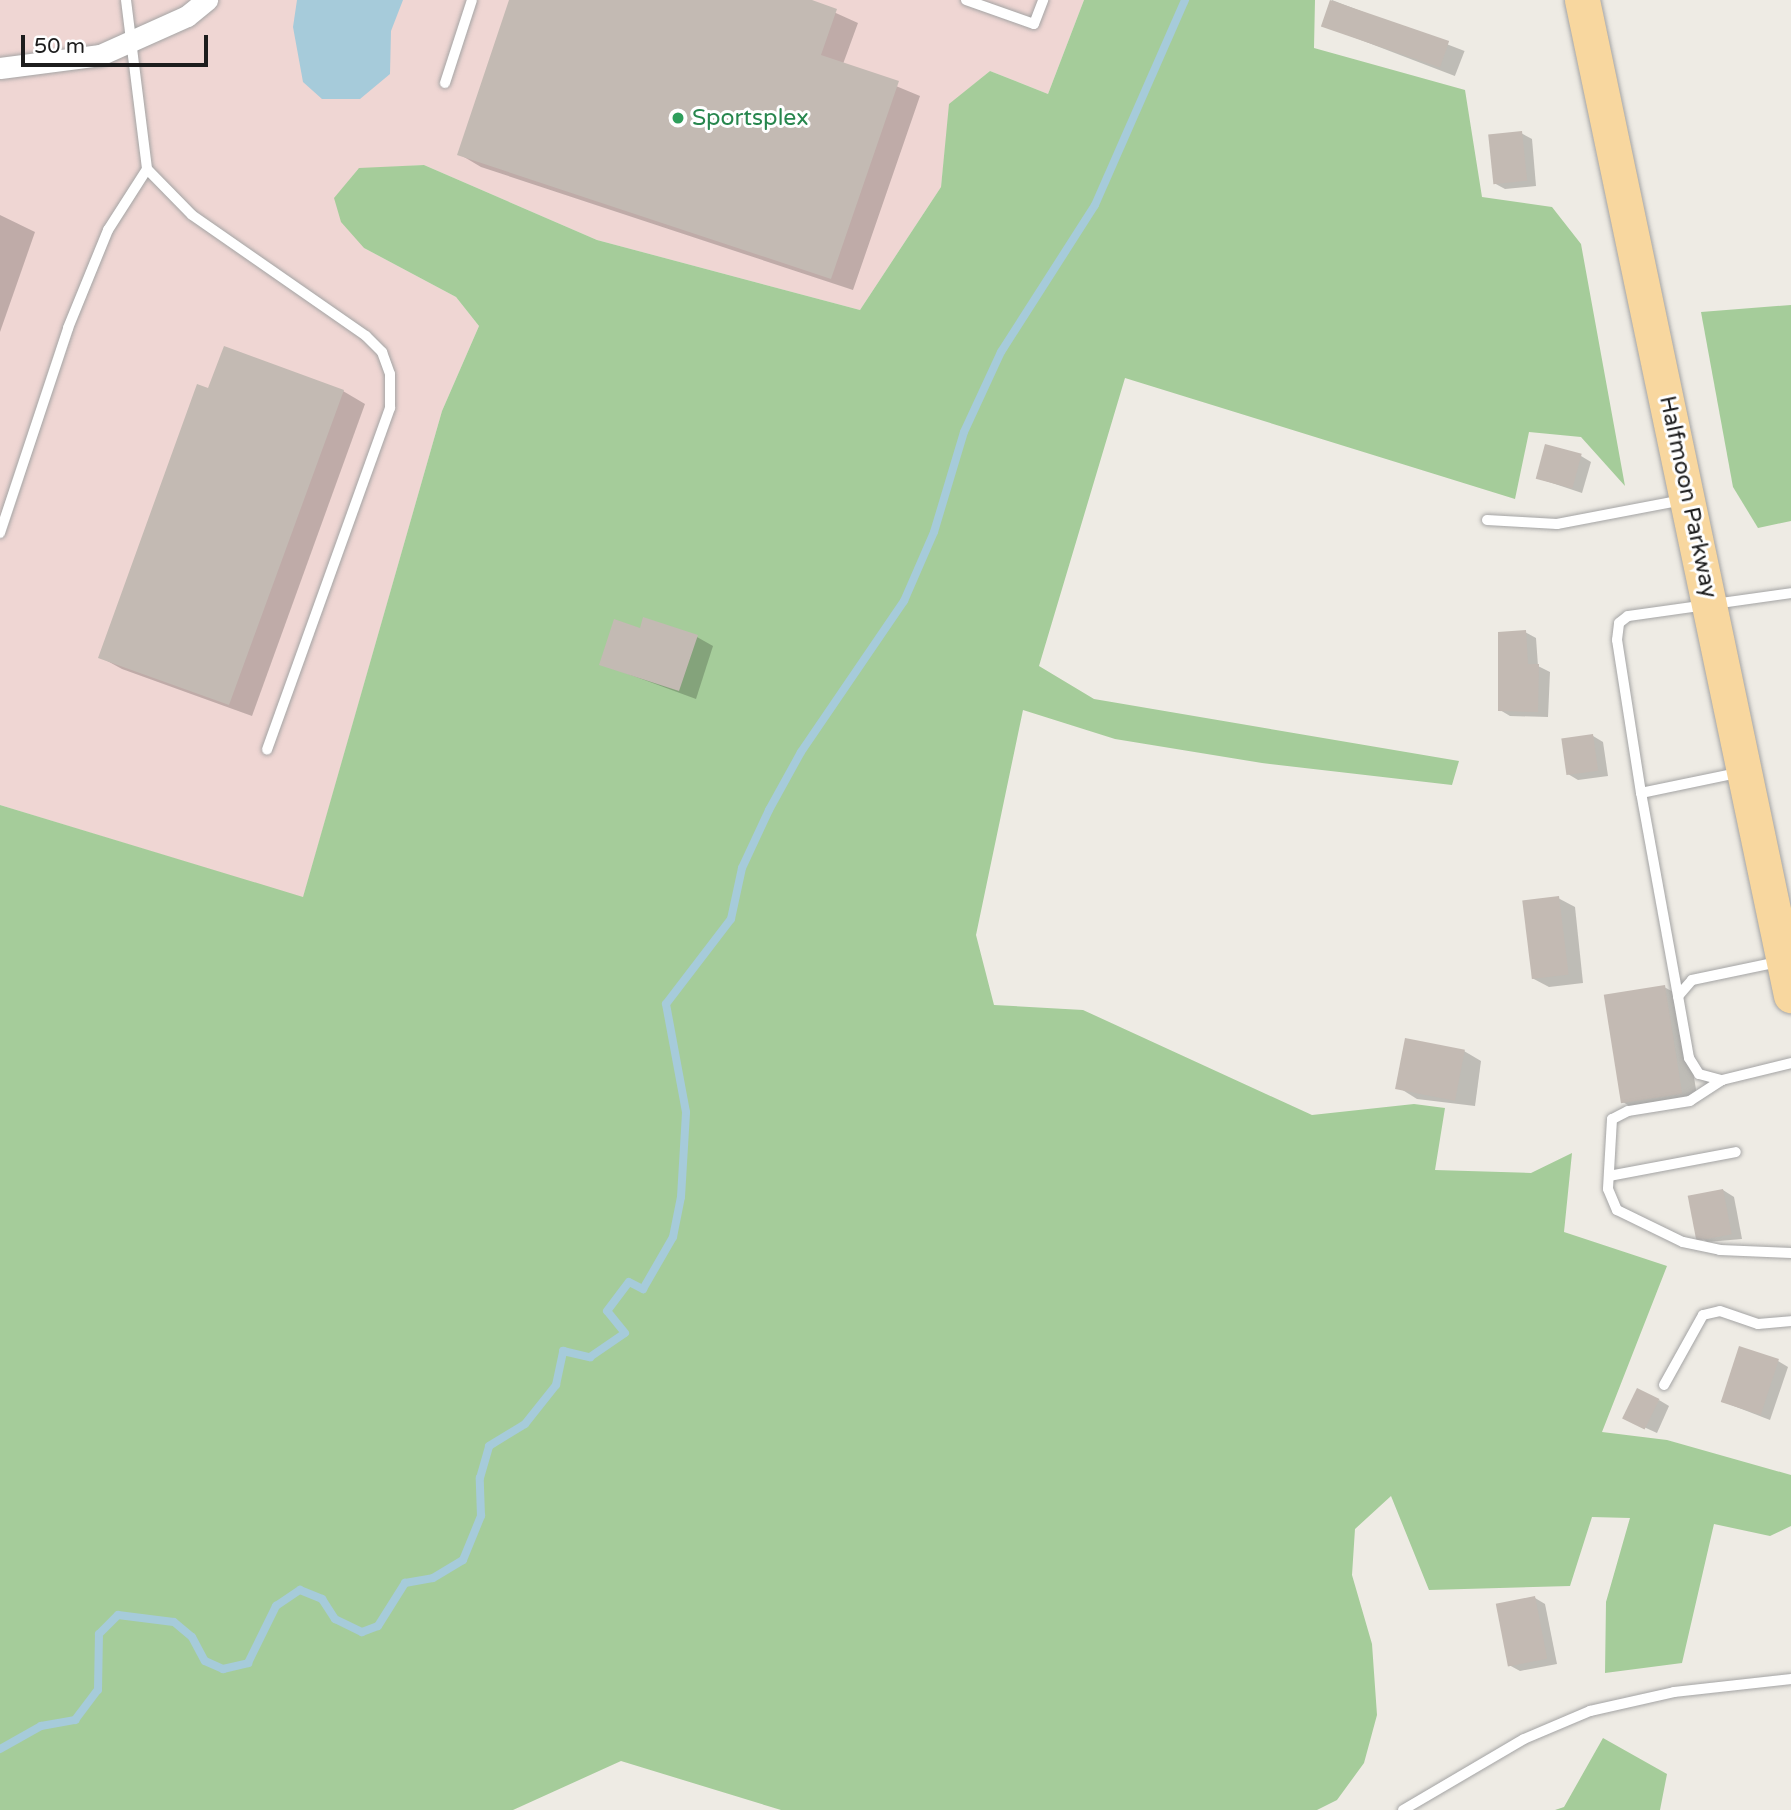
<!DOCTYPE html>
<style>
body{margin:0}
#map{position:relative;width:1791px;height:1810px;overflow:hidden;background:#eeebe4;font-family:"Varela Round",sans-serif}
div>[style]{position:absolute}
.commercial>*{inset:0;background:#efd6d3}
.forest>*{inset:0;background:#a5cc9a}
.water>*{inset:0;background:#a6cbda}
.shadow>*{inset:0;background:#0003;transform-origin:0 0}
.stream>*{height:8px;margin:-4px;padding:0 4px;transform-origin:4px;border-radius:4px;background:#a6cbda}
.building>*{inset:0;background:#c3bab3;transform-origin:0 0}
.roads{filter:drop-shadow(0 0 2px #a4a4a4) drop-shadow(0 0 2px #a4a4a4)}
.service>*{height:10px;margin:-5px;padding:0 5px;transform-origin:5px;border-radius:5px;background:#fff}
.minor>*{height:21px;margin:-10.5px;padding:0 10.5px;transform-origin:10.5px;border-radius:10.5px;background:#fff}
.primary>*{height:35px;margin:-17.5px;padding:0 17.5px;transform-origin:17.5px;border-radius:17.5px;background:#f8d79f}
.dots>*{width:19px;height:19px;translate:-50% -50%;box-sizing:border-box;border:4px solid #fff;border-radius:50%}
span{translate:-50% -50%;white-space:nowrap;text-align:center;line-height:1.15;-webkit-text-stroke:6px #fff;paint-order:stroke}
.leisure-label{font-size:23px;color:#27864d}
.left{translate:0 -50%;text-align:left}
.street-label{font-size:23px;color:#1d1d1d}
.scale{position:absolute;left:21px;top:35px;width:187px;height:32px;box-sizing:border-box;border:4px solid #1d1d1d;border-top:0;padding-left:9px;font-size:21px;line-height:24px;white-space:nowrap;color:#1d1d1d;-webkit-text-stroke:5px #fff;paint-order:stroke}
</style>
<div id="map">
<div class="commercial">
<div style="clip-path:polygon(0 0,1084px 0,1048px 94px,990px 71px,950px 104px,941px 187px,860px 310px,597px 240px,424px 165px,358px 169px,335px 198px,364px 248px,456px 297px,479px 326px,442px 411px,303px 898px,0 805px)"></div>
</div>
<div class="forest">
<div style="clip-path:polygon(1084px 0,1315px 0,1314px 48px,1465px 90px,1482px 197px,1552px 207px,1581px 244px,1625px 486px,1581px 437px,1529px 432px,1515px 499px,1125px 378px,1039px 666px,1094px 699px,1459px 761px,1452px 785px,1262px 763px,1115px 739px,1023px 710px,976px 935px,994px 1005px,1083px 1010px,1312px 1115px,1414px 1104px,1445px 1108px,1435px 1170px,1531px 1173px,1572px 1153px,1564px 1232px,1667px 1266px,1602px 1432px,1667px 1440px,1791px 1475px,1791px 1526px,1770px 1536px,1714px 1524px,1682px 1663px,1605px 1673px,1606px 1602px,1630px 1518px,1592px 1517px,1570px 1586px,1429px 1590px,1391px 1496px,1355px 1529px,1352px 1575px,1372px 1644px,1377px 1715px,1364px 1763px,1337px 1800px,1317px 1810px,781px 1810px,621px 1761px,513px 1810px,0 1810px,0 805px,303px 897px,442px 411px,479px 326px,456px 297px,364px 248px,341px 222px,334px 198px,359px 168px,424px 165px,597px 240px,860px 310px,941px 187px,949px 104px,990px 71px,1048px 94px)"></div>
<div style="clip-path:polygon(1791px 305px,1791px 521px,1758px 528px,1733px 487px,1701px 312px)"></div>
<div style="clip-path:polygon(1603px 1738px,1667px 1774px,1660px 1810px,1555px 1810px,1564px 1807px)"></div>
</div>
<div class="water">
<div style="clip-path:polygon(297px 0,403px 0,391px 31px,390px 74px,360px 99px,322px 99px,303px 82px,293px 27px)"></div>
</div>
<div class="shadow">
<div style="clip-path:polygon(511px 0,807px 0,858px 23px,843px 64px,920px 96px,853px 290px,481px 167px,459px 154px)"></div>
<div style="left:1332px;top:0;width:142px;height:27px;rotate:21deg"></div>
<div style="clip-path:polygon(1521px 133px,1532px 139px,1536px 186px,1505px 189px,1494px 183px)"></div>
<div style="clip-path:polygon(0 215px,35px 232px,0 332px)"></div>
<div style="clip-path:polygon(209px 391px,343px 391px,365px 404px,252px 716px,122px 669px,100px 657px)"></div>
<div style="clip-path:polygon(1581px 456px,1591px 462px,1582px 493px,1537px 478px)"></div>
<div style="clip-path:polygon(641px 630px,697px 637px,713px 646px,696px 699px,601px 664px)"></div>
<div style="clip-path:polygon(1525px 632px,1536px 638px,1538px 666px,1550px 672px,1548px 717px,1510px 716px,1500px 710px)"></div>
<div style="clip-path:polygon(1593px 736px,1603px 742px,1608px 776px,1578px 780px,1568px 774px)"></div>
<div style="clip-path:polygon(1558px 898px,1575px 907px,1583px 983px,1549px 987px,1532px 978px)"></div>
<div style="clip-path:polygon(1664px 987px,1681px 996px,1698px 1102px,1639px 1112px,1623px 1102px)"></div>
<div style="clip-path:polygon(1464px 1051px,1481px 1061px,1475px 1106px,1417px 1099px,1401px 1089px)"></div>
<div style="clip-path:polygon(1723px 1190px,1734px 1197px,1742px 1239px,1707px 1242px,1697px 1235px)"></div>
<div style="clip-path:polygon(1778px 1361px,1788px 1367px,1770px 1420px,1721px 1401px)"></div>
<div style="clip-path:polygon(1659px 1400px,1669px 1406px,1657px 1433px,1635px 1423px)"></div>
<div style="clip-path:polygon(1535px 1598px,1545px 1604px,1557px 1664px,1520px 1671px,1509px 1665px)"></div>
</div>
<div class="stream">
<div style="left:0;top:1749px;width:47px;rotate:-29.3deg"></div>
<div style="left:41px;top:1726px;width:35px;rotate:-10deg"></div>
<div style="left:75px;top:1720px;width:38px;rotate:-53deg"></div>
<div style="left:98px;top:1690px;width:56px;rotate:-89deg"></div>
<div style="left:99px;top:1634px;width:27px;rotate:-45deg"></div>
<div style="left:118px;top:1615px;width:56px;rotate:7.1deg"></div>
<div style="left:174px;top:1622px;width:23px;rotate:40deg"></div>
<div style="left:192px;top:1637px;width:27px;rotate:62deg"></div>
<div style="left:205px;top:1661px;width:20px;rotate:24deg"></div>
<div style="left:223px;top:1669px;width:26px;rotate:-13deg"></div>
<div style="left:248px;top:1663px;width:64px;rotate:-63.8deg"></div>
<div style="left:276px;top:1606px;width:29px;rotate:-34deg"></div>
<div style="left:300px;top:1590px;width:24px;rotate:22deg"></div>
<div style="left:322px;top:1599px;width:24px;rotate:57deg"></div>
<div style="left:335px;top:1619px;width:30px;rotate:26deg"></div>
<div style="left:362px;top:1632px;width:17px;rotate:-21deg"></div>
<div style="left:378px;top:1626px;width:51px;rotate:-57.9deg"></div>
<div style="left:405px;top:1583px;width:28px;rotate:-10deg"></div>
<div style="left:433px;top:1578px;width:35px;rotate:-31deg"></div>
<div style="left:463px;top:1560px;width:48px;rotate:-67.8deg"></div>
<div style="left:481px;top:1516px;width:38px;rotate:-92deg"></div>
<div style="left:480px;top:1478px;width:33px;rotate:-74deg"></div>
<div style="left:489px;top:1446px;width:42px;rotate:-31.4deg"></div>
<div style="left:525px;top:1424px;width:50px;rotate:-51.5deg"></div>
<div style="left:556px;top:1385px;width:35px;rotate:-78deg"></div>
<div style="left:563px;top:1351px;width:28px;rotate:13deg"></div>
<div style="left:590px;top:1357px;width:42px;rotate:-34.4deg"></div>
<div style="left:625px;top:1333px;width:28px;rotate:-129deg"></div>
<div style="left:607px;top:1311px;width:36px;rotate:-53deg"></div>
<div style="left:629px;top:1282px;width:16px;rotate:27deg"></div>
<div style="left:643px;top:1289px;width:60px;rotate:-60deg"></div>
<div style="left:673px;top:1237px;width:41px;rotate:-78.7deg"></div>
<div style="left:681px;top:1197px;width:85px;rotate:-86.6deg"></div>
<div style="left:686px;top:1112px;width:110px;rotate:-100.5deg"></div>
<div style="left:666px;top:1004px;width:107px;rotate:-52.6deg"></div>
<div style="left:731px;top:919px;width:52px;rotate:-77.8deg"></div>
<div style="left:742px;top:868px;width:64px;rotate:-65deg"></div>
<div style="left:769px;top:810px;width:66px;rotate:-61.1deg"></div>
<div style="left:801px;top:752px;width:183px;rotate:-55.7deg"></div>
<div style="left:904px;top:601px;width:75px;rotate:-66.5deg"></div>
<div style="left:934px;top:532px;width:104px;rotate:-73.3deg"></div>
<div style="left:964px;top:432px;width:88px;rotate:-65.2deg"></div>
<div style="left:1001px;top:352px;width:174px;rotate:-57.4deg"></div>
<div style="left:1095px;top:205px;width:224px;rotate:-66.3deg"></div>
</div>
<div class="building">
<div style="clip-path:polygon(509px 0,812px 0,837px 9px,821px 55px,899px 81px,831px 279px,457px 155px)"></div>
<div style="left:1330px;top:0;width:126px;height:28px;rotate:19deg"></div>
<div style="left:1522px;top:131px;width:50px;height:34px;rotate:84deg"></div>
<div style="clip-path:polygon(224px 346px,344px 390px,229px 705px,98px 658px,197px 384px,208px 388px)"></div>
<div style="left:1545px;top:444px;width:38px;height:36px;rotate:15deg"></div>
<div style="clip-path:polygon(643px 617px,698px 635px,679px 691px,599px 665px,614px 619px,640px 628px)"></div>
<div style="clip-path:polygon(1526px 630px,1528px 664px,1539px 664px,1538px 712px,1498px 711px,1498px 632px)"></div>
<div style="left:1593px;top:734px;width:37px;height:32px;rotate:82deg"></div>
<div style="left:1559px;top:896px;width:79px;height:37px;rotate:83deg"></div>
<div style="left:1665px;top:985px;width:110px;height:62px;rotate:81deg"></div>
<div style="left:1405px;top:1038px;width:61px;height:52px;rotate:11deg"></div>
<div style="left:1723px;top:1189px;width:46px;height:36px;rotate:79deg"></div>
<div style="left:1739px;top:1346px;width:42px;height:59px;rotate:18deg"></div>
<div style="left:1637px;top:1388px;width:25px;height:34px;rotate:26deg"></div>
<div style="left:1535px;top:1596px;width:64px;height:40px;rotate:79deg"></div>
</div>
<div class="roads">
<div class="service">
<div style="left:126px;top:0;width:170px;rotate:82.9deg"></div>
<div style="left:147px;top:169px;width:64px;rotate:45.6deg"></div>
<div style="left:192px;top:215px;width:212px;rotate:34.8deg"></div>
<div style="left:366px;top:336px;width:23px;rotate:45deg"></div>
<div style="left:382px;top:352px;width:23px;rotate:70deg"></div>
<div style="left:390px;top:374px;width:34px;rotate:90deg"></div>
<div style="left:390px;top:408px;width:363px;rotate:109.8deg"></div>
<div style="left:966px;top:0;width:72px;rotate:19.4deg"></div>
<div style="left:1034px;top:24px;width:26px;rotate:-69deg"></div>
<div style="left:445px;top:83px;width:87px;rotate:-72deg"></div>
<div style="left:1487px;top:520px;width:70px;rotate:3.3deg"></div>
<div style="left:1557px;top:524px;width:128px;rotate:-10.8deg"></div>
<div style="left:0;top:533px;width:216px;rotate:-71.6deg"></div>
<div style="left:68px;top:328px;width:106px;rotate:-67.8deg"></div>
<div style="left:108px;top:230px;width:72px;rotate:-57.4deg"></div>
<div style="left:1641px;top:793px;width:155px;rotate:-98.9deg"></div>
<div style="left:1617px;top:640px;width:17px;rotate:-83deg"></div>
<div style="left:1619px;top:623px;width:11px;rotate:-38deg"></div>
<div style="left:1628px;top:616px;width:165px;rotate:-8deg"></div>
<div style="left:1778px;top:962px;width:88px;rotate:168.2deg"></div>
<div style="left:1692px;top:980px;width:21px;rotate:131deg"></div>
<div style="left:1678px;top:996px;width:63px;rotate:79.9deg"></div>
<div style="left:1689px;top:1058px;width:19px;rotate:58deg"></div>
<div style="left:1699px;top:1074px;width:24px;rotate:15deg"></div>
<div style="left:1722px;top:1080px;width:71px;rotate:-13.8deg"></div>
<div style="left:1678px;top:996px;width:206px;rotate:-100.3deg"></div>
<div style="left:1641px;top:793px;width:99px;rotate:-11.7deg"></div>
<div style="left:1722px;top:1080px;width:38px;rotate:147deg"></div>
<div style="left:1690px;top:1101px;width:63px;rotate:170.8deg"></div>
<div style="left:1628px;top:1111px;width:18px;rotate:153deg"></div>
<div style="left:1612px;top:1119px;width:70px;rotate:93.3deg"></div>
<div style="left:1608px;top:1189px;width:23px;rotate:67deg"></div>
<div style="left:1617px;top:1210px;width:73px;rotate:25.9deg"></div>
<div style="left:1683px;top:1242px;width:38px;rotate:12deg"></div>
<div style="left:1720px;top:1250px;width:71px;rotate:2.4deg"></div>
<div style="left:1609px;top:1176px;width:129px;rotate:-10.7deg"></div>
<div style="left:1664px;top:1385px;width:80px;rotate:-60.9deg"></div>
<div style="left:1703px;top:1315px;width:17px;rotate:-13deg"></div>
<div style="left:1720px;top:1311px;width:40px;rotate:18.9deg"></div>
<div style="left:1758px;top:1324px;width:33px;rotate:-5deg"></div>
<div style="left:1403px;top:1810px;width:140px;rotate:-30.4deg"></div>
<div style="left:1524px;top:1739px;width:72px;rotate:-23deg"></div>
<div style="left:1590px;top:1711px;width:86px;rotate:-12.7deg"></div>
<div style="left:1674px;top:1692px;width:118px;rotate:-6.3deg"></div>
</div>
<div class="minor">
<div style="left:0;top:68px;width:101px;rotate:-7.4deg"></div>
<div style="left:100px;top:55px;width:95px;rotate:-24.1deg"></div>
<div style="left:187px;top:16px;width:26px;rotate:-39deg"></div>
</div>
<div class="primary">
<div style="left:1582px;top:0;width:1017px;rotate:78.14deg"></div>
</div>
</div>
<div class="dots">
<div style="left:678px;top:118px;background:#2e9e5b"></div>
</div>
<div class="leisure-label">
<span class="left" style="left:692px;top:118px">Sportsplex</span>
</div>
<div class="street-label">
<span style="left:1688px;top:497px;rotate:78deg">Halfmoon Parkway</span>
</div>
<div class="scale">50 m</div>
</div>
